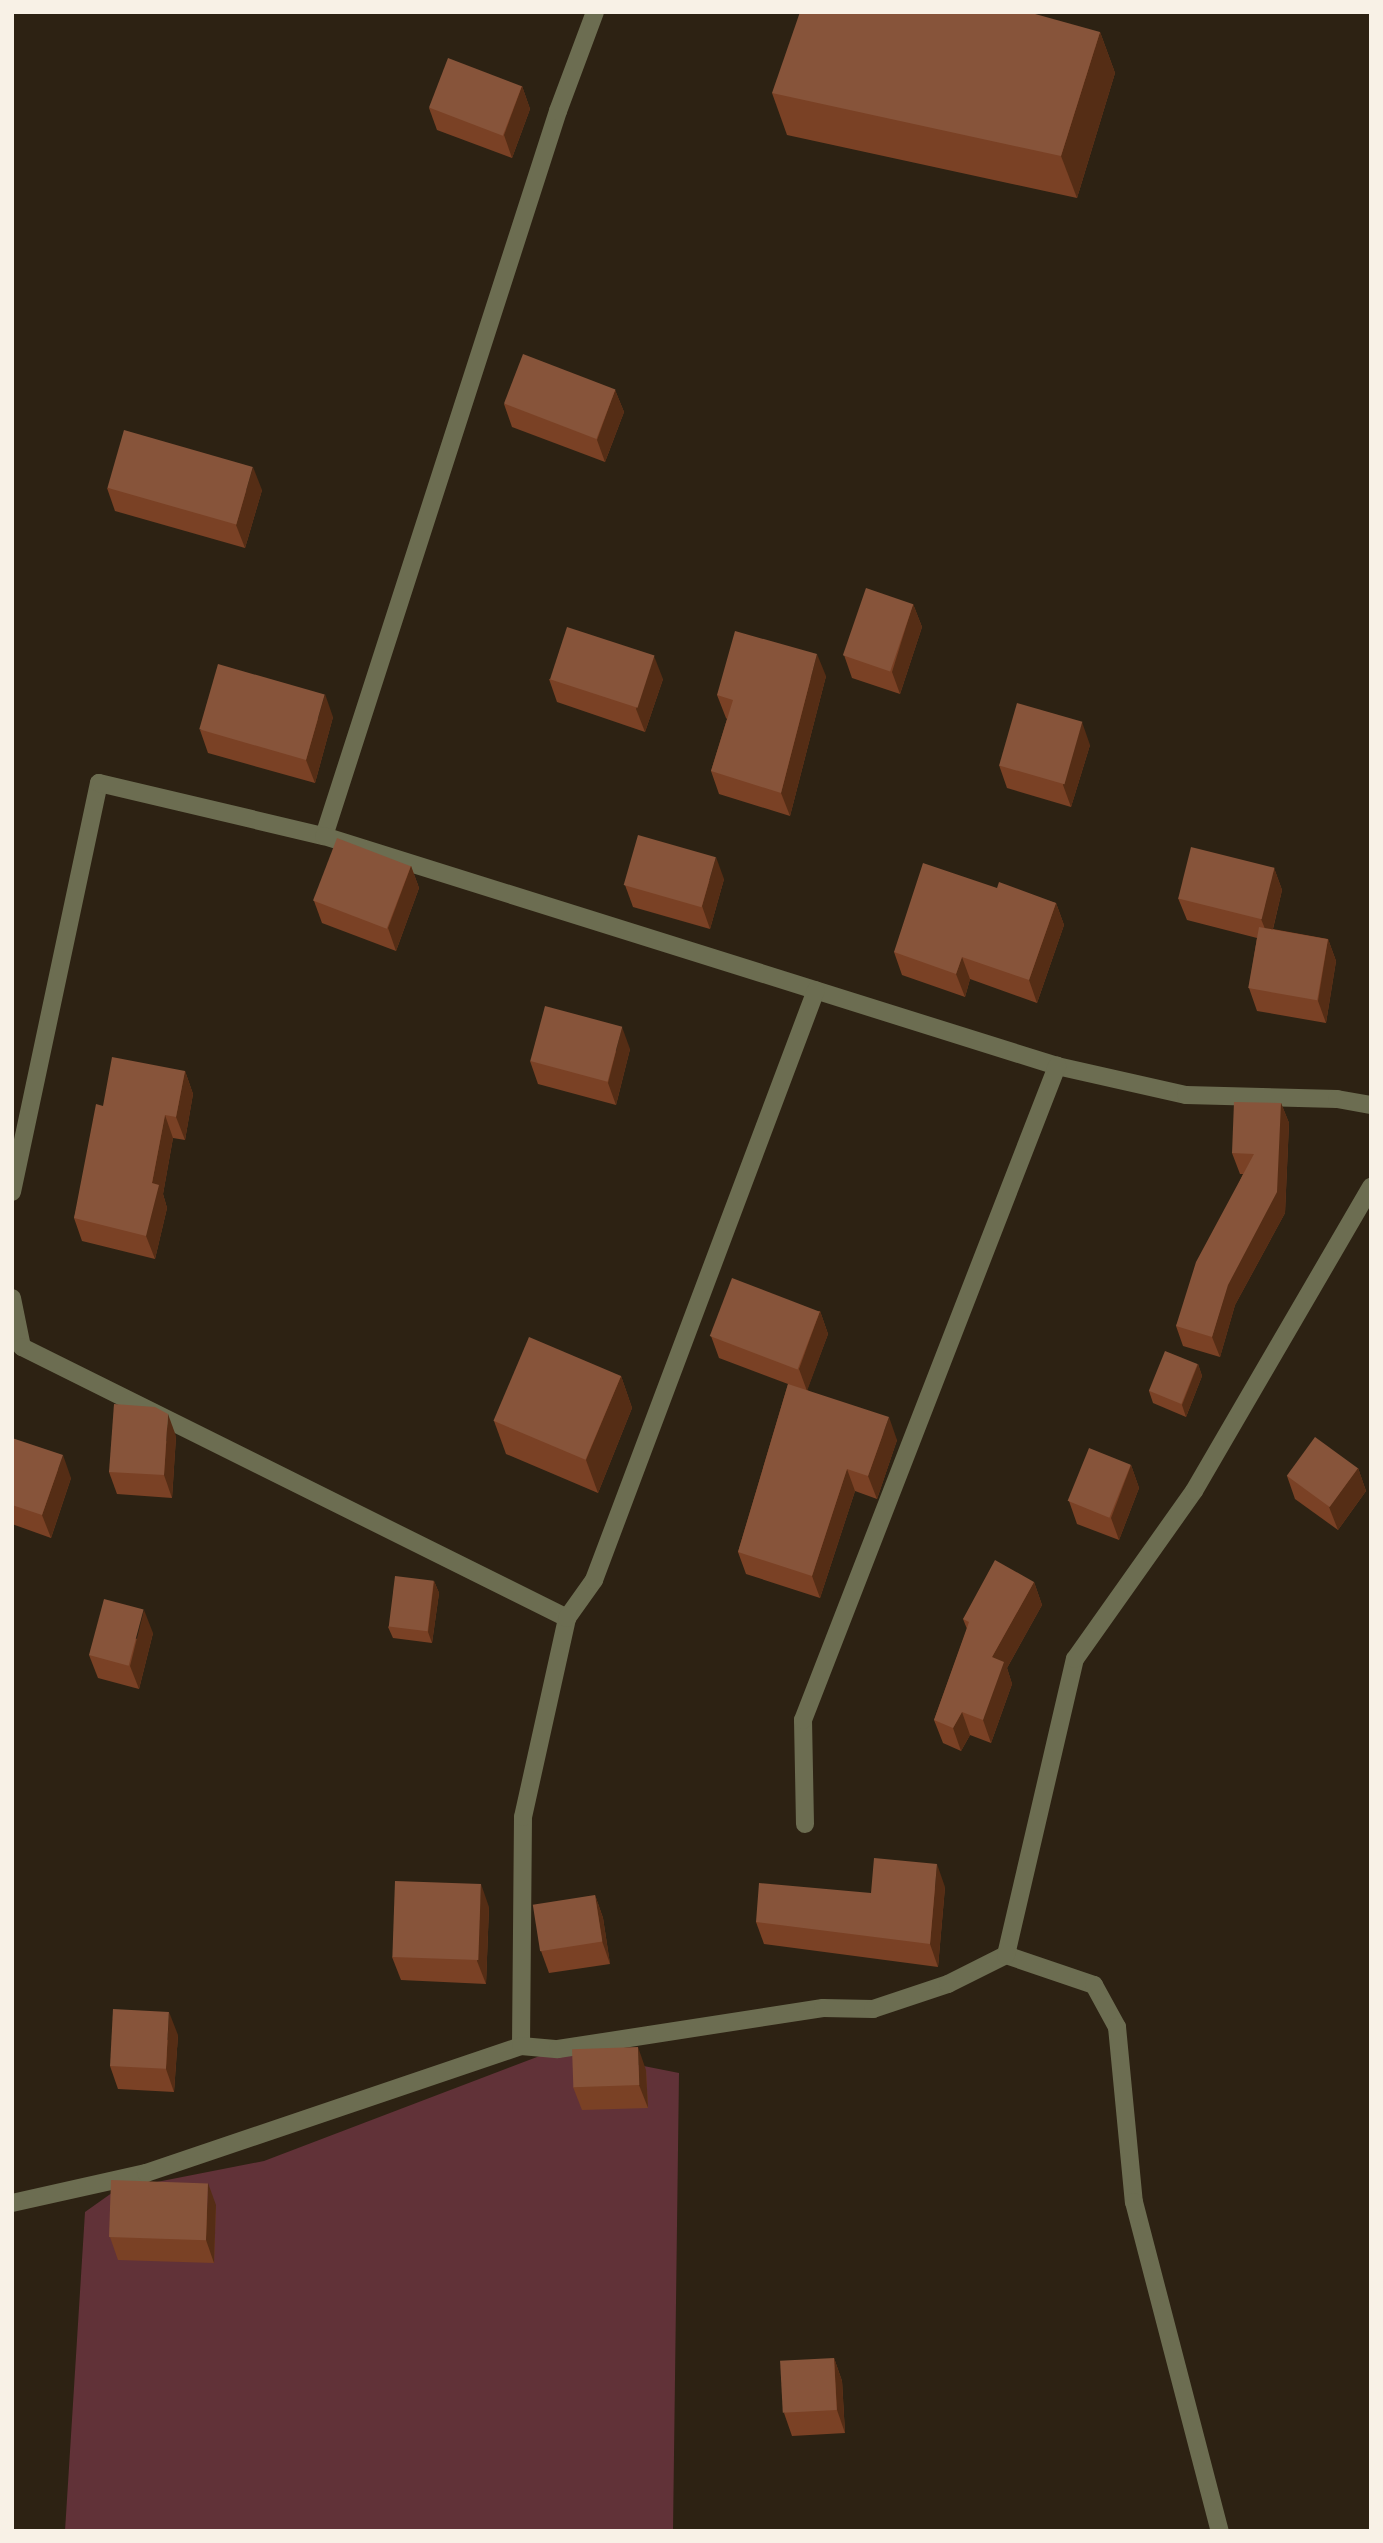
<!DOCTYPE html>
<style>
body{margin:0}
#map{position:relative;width:1383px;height:2543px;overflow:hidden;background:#2d2213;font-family:"PT Sans Narrow",sans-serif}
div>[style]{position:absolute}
.green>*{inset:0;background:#613238}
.minor>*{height:18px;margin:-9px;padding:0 9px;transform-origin:9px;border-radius:9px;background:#6c6d51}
.wall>*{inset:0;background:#7a4125}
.shaded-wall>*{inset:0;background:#552d15}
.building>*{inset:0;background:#87543a;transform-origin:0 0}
span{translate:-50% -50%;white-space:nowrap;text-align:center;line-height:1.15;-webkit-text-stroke:6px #110d06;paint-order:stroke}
.frame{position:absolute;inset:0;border:14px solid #f8f1e6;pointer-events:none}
</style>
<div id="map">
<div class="green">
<div style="clip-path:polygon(558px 2049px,679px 2073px,673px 2531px,65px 2531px,85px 2212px,116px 2190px,264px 2161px)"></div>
</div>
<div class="minor">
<div style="left:324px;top:836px;width:762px;rotate:-72.11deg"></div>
<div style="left:558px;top:111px;width:106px;rotate:-69.5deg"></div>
<div style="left:12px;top:1192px;width:418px;rotate:-78deg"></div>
<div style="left:99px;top:783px;width:231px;rotate:13.3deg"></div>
<div style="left:324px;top:836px;width:768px;rotate:17.42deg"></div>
<div style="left:1057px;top:1066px;width:132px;rotate:12.7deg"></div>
<div style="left:1186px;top:1095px;width:151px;rotate:1.5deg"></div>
<div style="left:1337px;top:1099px;width:35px;rotate:10deg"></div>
<div style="left:12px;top:1298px;width:50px;rotate:78.5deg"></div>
<div style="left:22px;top:1347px;width:609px;rotate:26.44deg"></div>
<div style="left:805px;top:1824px;width:104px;rotate:-91.1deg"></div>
<div style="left:803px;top:1720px;width:702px;rotate:-68.77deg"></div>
<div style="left:1006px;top:1955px;width:93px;rotate:18.8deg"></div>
<div style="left:1094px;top:1985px;width:48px;rotate:61.3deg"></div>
<div style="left:1117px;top:2027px;width:176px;rotate:84.5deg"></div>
<div style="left:1134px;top:2202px;width:340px;rotate:75.4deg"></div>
<div style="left:521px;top:2046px;width:229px;rotate:-89.5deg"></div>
<div style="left:523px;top:1817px;width:204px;rotate:-77.5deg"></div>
<div style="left:567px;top:1618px;width:47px;rotate:-54.6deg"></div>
<div style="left:594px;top:1580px;width:630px;rotate:-69.38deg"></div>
<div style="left:12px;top:2203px;width:137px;rotate:-12.6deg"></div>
<div style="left:146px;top:2173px;width:396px;rotate:-18.7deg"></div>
<div style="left:521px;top:2046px;width:37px;rotate:5deg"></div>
<div style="left:558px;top:2049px;width:268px;rotate:-8.8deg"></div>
<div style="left:823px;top:2008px;width:50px;rotate:1.1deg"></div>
<div style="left:873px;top:2009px;width:79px;rotate:-18.4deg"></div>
<div style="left:948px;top:1984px;width:65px;rotate:-26.6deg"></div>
<div style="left:1006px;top:1955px;width:304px;rotate:-76.9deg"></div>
<div style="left:1075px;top:1659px;width:206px;rotate:-54.7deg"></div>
<div style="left:1194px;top:1491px;width:352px;rotate:-59.8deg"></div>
</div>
<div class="wall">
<div style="clip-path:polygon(1100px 32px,1115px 73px,1077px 198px,787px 135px,772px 93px)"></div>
<div style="clip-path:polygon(522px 86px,530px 109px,512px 158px,437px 130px,429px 108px)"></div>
<div style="clip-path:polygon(615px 390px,624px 412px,605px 462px,512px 427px,504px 404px)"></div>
<div style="clip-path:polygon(107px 488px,262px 490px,245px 548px,115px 511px)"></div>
<div style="clip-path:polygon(913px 604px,922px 627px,900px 694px,852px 678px,844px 655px)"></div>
<div style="clip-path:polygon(826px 676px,790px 816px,719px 794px,711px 771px,727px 719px,726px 718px,717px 695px)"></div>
<div style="clip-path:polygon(549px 679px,663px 679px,645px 732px,557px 702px)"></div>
<div style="clip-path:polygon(333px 717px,315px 783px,208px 753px,200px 730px)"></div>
<div style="clip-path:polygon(1090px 745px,1071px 807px,1007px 788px,999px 765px)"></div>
<div style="clip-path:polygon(411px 866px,419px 888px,396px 951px,322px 923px,314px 901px)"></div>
<div style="clip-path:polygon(1274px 868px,1282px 890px,1273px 929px,1328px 939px,1336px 961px,1326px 1023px,1257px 1011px,1249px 988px,1257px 938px,1187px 920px,1178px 898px)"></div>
<div style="clip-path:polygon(724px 879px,710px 929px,633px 907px,625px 885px)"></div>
<div style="clip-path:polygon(997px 888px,1056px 903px,1064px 925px,1037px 1003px,970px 979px,965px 997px,902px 975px,894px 952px)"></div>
<div style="clip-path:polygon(630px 1049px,616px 1105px,538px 1084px,530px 1061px)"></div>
<div style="clip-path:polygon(185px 1071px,193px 1094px,185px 1140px,173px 1138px,163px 1194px,167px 1208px,155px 1259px,82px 1241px,74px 1218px,103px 1106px)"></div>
<div style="clip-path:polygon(1281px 1103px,1289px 1123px,1285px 1213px,1235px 1305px,1220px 1357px,1183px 1346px,1176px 1326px,1243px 1174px,1240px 1174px,1232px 1153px)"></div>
<div style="clip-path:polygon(820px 1311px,828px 1334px,807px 1390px,897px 1440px,877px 1499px,855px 1491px,820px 1598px,746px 1574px,738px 1552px,788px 1384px,719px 1358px,711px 1336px)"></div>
<div style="clip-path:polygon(1198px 1364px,1202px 1376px,1186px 1417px,1153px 1403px,1149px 1391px)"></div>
<div style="clip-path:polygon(621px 1376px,632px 1408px,598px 1493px,506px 1454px,494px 1421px)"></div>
<div style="clip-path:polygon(176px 1436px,172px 1498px,117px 1494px,109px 1472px)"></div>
<div style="clip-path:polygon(12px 1438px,71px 1478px,51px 1538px,12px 1524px)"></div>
<div style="clip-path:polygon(1131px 1465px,1139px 1488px,1119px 1540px,1077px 1524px,1069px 1501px)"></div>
<div style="clip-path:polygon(1358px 1468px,1366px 1491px,1338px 1530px,1295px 1499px,1287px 1476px)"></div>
<div style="clip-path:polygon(434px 1581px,439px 1593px,432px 1643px,393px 1638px,388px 1627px)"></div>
<div style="clip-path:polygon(1034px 1582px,1042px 1605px,1007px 1668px,1012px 1684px,991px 1743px,970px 1735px,961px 1751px,943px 1743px,934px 1720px,967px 1629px,963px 1619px)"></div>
<div style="clip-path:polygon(153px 1633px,139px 1689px,98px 1678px,89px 1655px)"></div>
<div style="clip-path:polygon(945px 1887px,938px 1967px,764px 1944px,756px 1922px,871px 1893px)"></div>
<div style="clip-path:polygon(595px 1895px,603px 1918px,610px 1964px,549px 1973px,541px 1951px)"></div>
<div style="clip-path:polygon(489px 1907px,486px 1984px,401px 1980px,392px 1957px)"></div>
<div style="clip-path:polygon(178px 2035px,174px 2092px,118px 2089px,110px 2066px)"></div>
<div style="clip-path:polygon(646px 2070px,648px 2108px,582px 2110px,573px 2087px)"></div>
<div style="clip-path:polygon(216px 2205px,214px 2263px,118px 2260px,110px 2237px)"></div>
<div style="clip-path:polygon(834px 2358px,842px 2381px,845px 2433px,792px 2436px,784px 2413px)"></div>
</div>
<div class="shaded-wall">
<div style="clip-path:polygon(1100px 32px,1115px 73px,1077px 198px,1061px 156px)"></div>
<div style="clip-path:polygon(522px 86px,530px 109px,512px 158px,504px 135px)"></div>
<div style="clip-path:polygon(615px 390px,624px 412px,605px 462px,597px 440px)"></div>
<div style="clip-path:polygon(253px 467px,262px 490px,245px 548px,236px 525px)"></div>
<div style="clip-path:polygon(913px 604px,922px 627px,900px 694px,892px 672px)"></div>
<div style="clip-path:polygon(817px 654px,826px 676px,790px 816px,781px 793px)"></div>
<div style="clip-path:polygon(654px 656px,663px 679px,645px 732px,636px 709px)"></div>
<div style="clip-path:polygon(325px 694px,333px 717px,315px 783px,306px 760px)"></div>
<div style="clip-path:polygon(1082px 722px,1090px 745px,1071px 807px,1063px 785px)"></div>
<div style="clip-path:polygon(716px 857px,724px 879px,710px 929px,702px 906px)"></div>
<div style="clip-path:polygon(411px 866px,419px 888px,396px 951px,388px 928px)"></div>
<div style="clip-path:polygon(1274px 868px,1282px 890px,1270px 941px,1261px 919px)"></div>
<div style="clip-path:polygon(1056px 903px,1064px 925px,1037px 1003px,1029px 980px)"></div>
<div style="clip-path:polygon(1328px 939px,1336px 961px,1326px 1023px,1318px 1001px)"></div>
<div style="clip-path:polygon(962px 957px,970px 979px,965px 997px,956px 974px)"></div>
<div style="clip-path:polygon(622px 1027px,630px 1049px,616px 1105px,608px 1083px)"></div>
<div style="clip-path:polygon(185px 1071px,193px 1094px,185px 1140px,176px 1117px)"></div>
<div style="clip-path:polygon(1281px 1103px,1289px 1123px,1285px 1213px,1235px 1305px,1220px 1357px,1212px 1337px)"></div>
<div style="clip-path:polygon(165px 1115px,173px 1138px,163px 1194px,167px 1208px,155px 1259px,146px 1236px,152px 1183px)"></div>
<div style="clip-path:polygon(820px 1311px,828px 1334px,807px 1391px,799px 1369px)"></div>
<div style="clip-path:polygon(1198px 1364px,1202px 1376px,1186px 1417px,1182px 1405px)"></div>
<div style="clip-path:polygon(621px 1376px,632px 1408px,598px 1493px,586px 1460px)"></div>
<div style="clip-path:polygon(168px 1414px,176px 1436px,172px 1498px,164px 1475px)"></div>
<div style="clip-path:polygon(889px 1417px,897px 1440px,877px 1499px,868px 1476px)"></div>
<div style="clip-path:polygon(63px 1455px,71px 1478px,51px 1538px,42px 1515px)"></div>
<div style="clip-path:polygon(1131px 1465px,1139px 1488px,1119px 1540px,1111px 1518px)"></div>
<div style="clip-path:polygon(1358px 1468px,1366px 1491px,1338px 1530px,1329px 1507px)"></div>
<div style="clip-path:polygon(847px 1469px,855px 1491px,820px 1598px,812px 1576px)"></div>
<div style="clip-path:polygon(434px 1581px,439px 1593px,432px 1643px,428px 1632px)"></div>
<div style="clip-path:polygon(1034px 1582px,1042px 1605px,1007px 1668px,1012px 1684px,991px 1743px,983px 1720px,992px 1657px)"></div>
<div style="clip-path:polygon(144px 1610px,153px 1633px,139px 1689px,130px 1666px)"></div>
<div style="clip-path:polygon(962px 1712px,970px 1735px,961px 1751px,953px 1728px)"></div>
<div style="clip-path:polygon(937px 1864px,945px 1887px,938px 1967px,930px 1944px)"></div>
<div style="clip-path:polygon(481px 1884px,489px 1907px,486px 1984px,477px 1961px)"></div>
<div style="clip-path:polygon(595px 1895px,603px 1918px,610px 1964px,602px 1941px)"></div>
<div style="clip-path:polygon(169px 2012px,178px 2035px,174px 2092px,166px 2069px)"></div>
<div style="clip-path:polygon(638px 2047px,646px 2070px,648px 2108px,639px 2085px)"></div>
<div style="clip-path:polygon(208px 2183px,216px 2205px,214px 2263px,206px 2240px)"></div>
<div style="clip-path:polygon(834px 2358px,842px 2381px,845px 2433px,837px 2410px)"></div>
</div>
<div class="building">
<div style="clip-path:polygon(800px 12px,1028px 12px,1100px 32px,1061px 156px,772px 93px)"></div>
<div style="left:448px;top:58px;width:79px;height:53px;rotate:21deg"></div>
<div style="left:523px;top:354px;width:99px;height:53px;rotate:21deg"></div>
<div style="left:124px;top:430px;width:134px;height:60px;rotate:16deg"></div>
<div style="left:866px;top:588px;width:50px;height:71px;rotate:19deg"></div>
<div style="left:567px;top:627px;width:92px;height:55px;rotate:18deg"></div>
<div style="clip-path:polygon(735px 631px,817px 654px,781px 793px,711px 771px,733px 700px,717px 695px)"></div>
<div style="left:218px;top:664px;width:111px;height:68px;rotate:16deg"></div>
<div style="left:1017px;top:703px;width:68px;height:65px;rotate:16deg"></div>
<div style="left:638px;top:835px;width:81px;height:52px;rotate:16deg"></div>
<div style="left:337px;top:838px;width:79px;height:67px;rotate:21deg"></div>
<div style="left:1191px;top:847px;width:86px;height:53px;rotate:14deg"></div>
<div style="clip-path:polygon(923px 863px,997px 888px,999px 882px,1056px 903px,1029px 980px,962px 957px,956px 974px,894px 952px)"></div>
<div style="left:1259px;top:927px;width:70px;height:62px;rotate:10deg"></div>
<div style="left:545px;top:1006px;width:80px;height:57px;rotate:15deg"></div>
<div style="clip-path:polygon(112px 1057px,185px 1071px,176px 1117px,165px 1115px,152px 1183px,159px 1185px,146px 1236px,74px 1218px,96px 1104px,103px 1106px)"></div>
<div style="clip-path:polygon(1234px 1102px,1281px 1103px,1277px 1192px,1228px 1285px,1212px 1337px,1176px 1326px,1196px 1262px,1254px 1154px,1232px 1153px)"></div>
<div style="left:732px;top:1278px;width:94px;height:62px;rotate:21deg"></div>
<div style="left:529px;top:1337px;width:100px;height:91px;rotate:23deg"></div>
<div style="left:1165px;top:1351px;width:35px;height:43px;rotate:22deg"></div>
<div style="clip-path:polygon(788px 1384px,889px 1417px,868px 1476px,847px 1469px,812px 1576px,738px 1552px)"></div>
<div style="clip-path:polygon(114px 1404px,155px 1407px,168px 1414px,164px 1475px,109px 1472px)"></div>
<div style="left:1315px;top:1437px;width:53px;height:48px;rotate:36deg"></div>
<div style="clip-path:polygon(12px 1438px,63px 1455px,42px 1515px,12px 1505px)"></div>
<div style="left:1089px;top:1448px;width:45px;height:57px;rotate:22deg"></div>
<div style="clip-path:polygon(995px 1560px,1034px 1582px,992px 1657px,1004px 1662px,983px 1720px,962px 1712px,953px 1728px,934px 1720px,969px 1622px,963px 1619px)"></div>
<div style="left:395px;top:1576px;width:39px;height:51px;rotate:7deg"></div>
<div style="left:104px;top:1599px;width:41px;height:58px;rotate:15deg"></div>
<div style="clip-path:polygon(874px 1858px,937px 1864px,930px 1944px,756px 1922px,759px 1883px,871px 1893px)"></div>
<div style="left:395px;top:1881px;width:86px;height:76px;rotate:2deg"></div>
<div style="left:595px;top:1895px;width:47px;height:63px;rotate:81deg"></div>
<div style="left:113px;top:2009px;width:56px;height:57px;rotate:3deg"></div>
<div style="left:638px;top:2047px;width:38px;height:66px;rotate:88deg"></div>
<div style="left:111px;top:2180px;width:97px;height:57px;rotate:2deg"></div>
<div style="left:834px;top:2358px;width:52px;height:54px;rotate:87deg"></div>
</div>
<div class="frame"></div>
</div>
